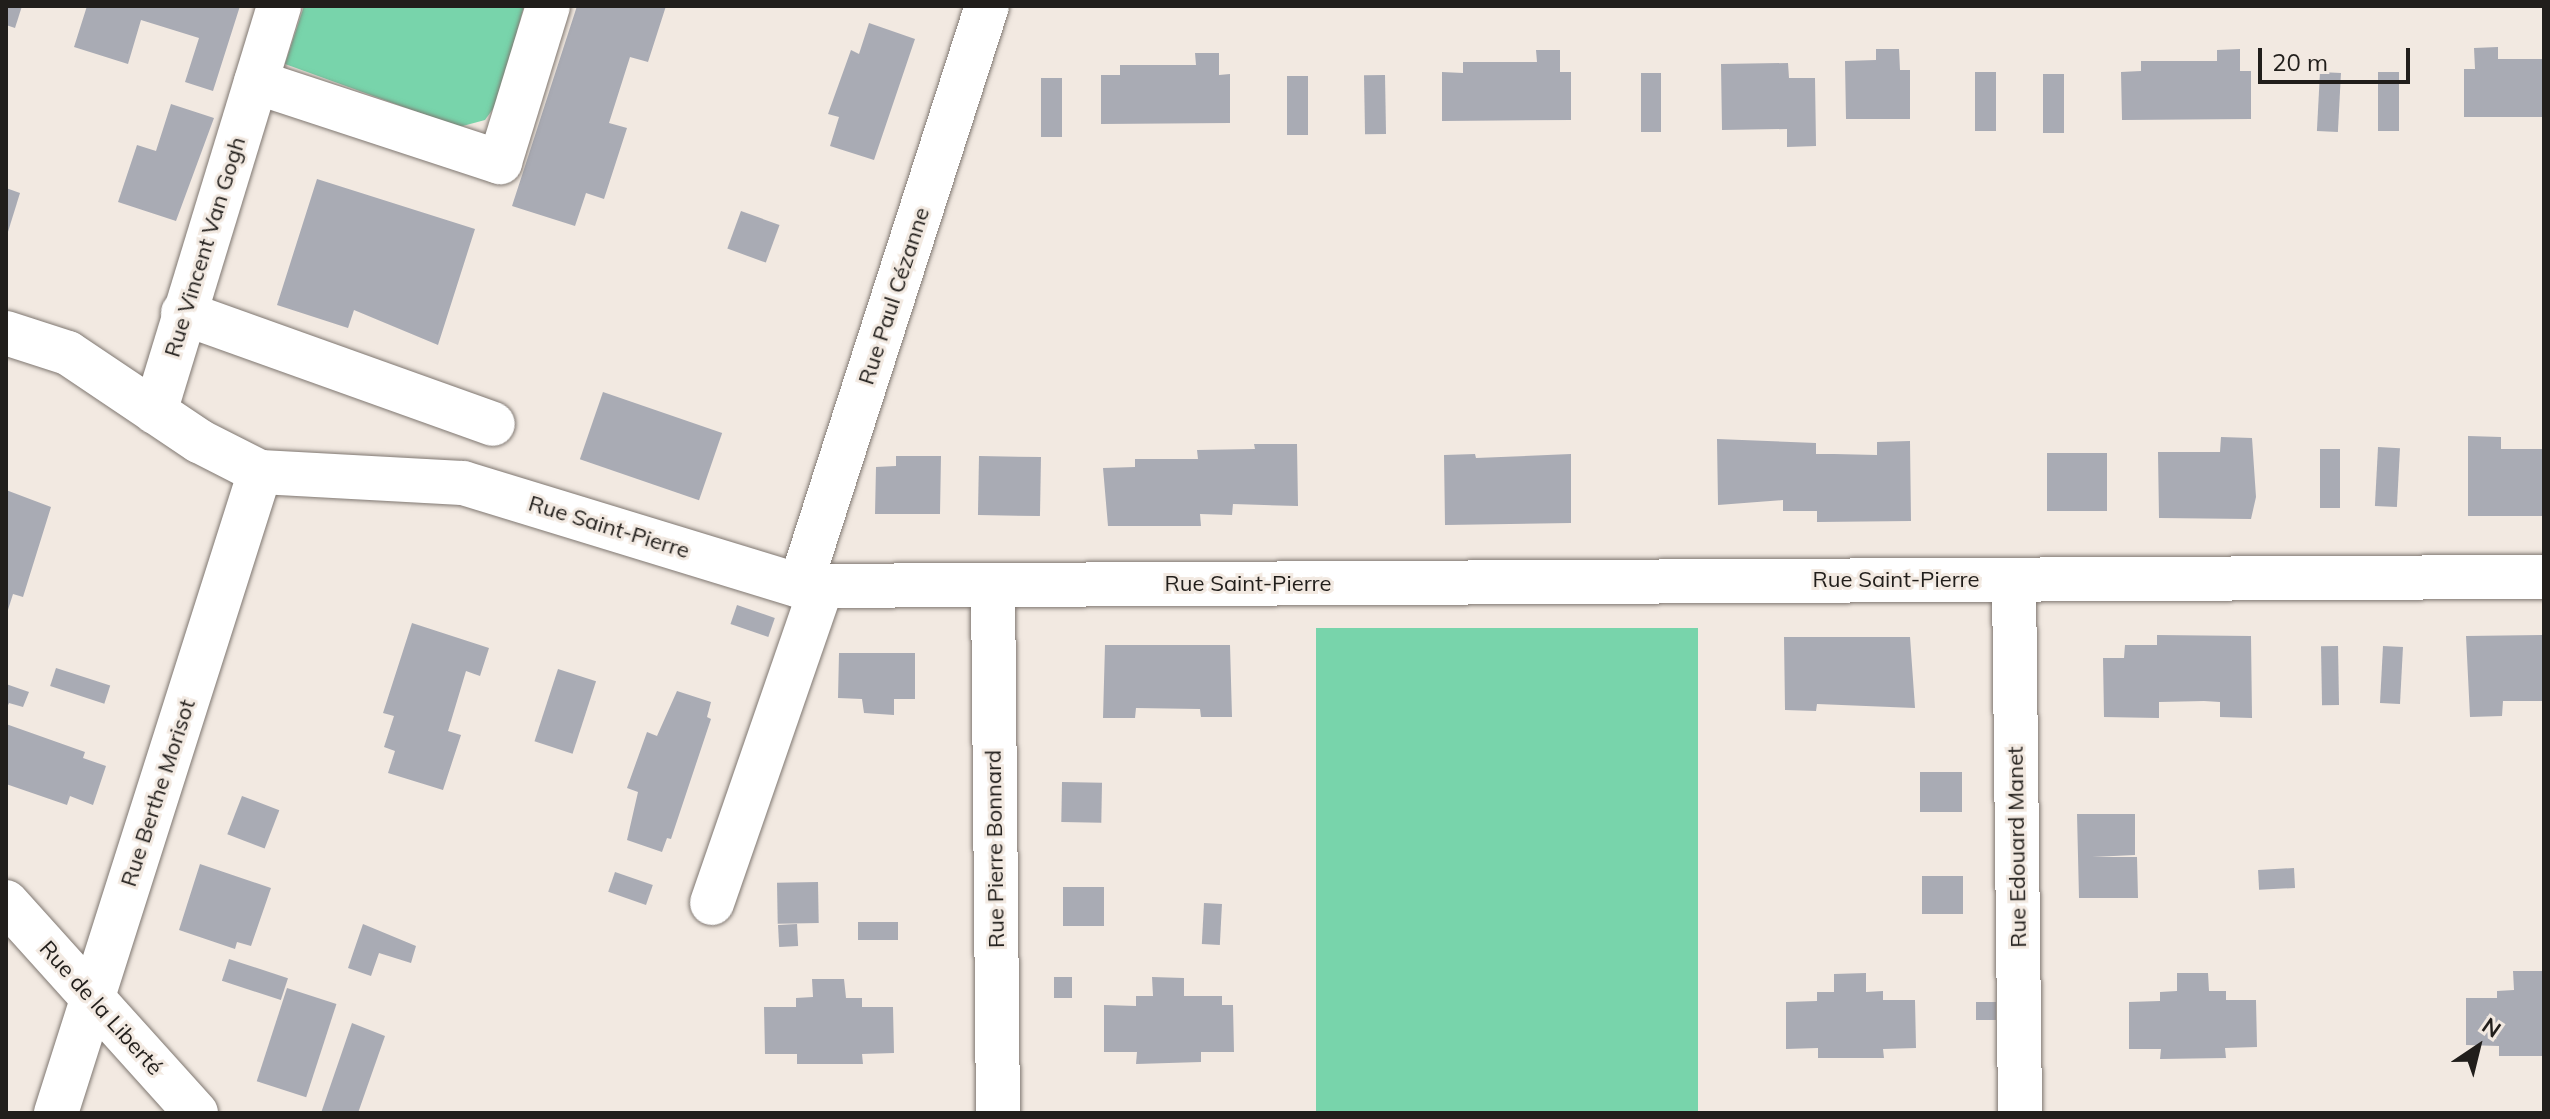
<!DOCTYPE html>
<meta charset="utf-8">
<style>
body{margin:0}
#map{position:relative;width:2550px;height:1119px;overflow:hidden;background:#f2e9e1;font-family:Mulish,sans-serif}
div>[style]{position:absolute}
.green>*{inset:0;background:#78d4ab;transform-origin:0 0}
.building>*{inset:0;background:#a9abb4;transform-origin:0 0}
.roads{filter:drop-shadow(0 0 2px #7f7771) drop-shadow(0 0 2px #7f7771)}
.minor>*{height:44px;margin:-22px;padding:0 22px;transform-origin:22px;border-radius:22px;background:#fff}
span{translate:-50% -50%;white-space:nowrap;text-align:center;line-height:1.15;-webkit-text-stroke:6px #f2e9e1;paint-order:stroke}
.street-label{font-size:22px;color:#211e1b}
.frame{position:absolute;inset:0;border:8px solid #211e1b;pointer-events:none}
.north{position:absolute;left:2438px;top:1007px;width:80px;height:80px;-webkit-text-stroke:6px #f2e9e1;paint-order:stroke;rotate:35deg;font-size:22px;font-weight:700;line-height:32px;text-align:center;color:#211e1b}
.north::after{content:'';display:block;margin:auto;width:28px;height:36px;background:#211e1b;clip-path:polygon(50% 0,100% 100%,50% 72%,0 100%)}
.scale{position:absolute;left:2258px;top:48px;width:152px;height:36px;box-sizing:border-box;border:4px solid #211e1b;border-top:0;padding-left:10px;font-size:24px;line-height:28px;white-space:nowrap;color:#211e1b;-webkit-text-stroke:6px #f2e9e1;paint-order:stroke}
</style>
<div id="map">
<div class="green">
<div style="clip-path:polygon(304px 6px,524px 6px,498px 102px,485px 120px,459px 127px,285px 64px)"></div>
<div style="left:1316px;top:628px;width:382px;height:485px"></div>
</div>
<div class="building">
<div style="clip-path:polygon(6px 6px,22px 6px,15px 28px,6px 25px)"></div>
<div style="clip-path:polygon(87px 6px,240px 6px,213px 91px,185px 82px,199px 38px,141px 20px,128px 64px,74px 47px)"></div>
<div style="clip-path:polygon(577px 6px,666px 6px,648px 62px,630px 57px,609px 123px,627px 128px,604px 199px,586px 193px,575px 226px,512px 206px)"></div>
<div style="clip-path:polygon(869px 23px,915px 39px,874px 160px,830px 146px,839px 117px,828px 114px,851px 50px,859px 54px)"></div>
<div style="clip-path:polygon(2498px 47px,2498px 59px,2544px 59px,2544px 117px,2464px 117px,2464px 69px,2475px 69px,2474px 48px)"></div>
<div style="clip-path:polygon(1876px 49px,1899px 49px,1900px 70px,1910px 70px,1910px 119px,1846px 119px,1845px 61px,1876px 60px)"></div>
<div style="clip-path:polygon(2240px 49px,2240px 71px,2251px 71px,2251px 119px,2122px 120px,2121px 72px,2141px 71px,2141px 61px,2217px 61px,2217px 50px)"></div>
<div style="clip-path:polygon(1536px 50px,1560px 50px,1560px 72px,1571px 72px,1571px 120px,1442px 121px,1442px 72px,1463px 73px,1463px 62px,1537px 62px)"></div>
<div style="clip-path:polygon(1195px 53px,1219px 53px,1219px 75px,1230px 74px,1230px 123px,1101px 124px,1101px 75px,1120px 75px,1120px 65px,1196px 65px)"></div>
<div style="clip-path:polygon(1788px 63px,1789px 78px,1815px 78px,1816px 146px,1787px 147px,1787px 129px,1722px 130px,1721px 64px)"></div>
<div style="left:1975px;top:72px;width:21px;height:59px"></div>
<div style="left:2320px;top:72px;width:21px;height:59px;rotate:3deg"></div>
<div style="left:2378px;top:72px;width:21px;height:59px"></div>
<div style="left:1641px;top:73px;width:20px;height:59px"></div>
<div style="left:2064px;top:74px;width:59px;height:21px;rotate:90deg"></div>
<div style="left:1385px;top:75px;width:59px;height:21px;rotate:89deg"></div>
<div style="left:1287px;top:76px;width:21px;height:59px"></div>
<div style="left:1041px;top:78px;width:21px;height:59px"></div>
<div style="clip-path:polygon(171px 104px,214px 118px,176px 221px,118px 202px,137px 145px,156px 151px)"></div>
<div style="clip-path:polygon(317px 179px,475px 229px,438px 345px,354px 310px,348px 328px,277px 305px)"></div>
<div style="clip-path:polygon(6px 188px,20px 193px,7px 235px,6px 235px)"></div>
<div style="left:741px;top:211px;width:41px;height:40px;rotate:20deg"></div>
<div style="left:603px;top:392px;width:126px;height:71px;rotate:19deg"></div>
<div style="clip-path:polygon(2468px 436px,2501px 437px,2501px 449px,2544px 449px,2544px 516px,2468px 516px)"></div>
<div style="clip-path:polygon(2221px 437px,2252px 438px,2256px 497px,2251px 519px,2159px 518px,2158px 452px,2220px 452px)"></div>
<div style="clip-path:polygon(1717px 439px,1816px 443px,1816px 454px,1834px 454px,1877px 455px,1877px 442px,1910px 441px,1911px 521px,1817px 522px,1817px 511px,1783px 511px,1783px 500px,1718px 505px)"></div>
<div style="clip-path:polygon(1254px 444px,1297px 444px,1298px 506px,1233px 504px,1232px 515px,1200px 514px,1201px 526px,1108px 526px,1103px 468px,1135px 467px,1135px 459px,1198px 459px,1197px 450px,1255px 449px)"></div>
<div style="left:2378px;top:447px;width:22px;height:59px;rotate:3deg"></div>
<div style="left:2320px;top:449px;width:20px;height:59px"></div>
<div style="left:2047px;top:453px;width:60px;height:58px"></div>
<div style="clip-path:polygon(1475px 454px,1476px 458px,1571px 454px,1571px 523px,1445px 525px,1444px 455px)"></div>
<div style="clip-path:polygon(896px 456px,941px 456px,940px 514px,875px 514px,876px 467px,896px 466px)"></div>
<div style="left:979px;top:456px;width:62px;height:59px;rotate:1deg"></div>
<div style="clip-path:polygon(6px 490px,51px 507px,23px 597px,13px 594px,7px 613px)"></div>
<div style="left:737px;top:605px;width:40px;height:20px;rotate:19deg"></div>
<div style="clip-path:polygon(412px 623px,489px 648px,480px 676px,466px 671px,448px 731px,461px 735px,443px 790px,388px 773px,395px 751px,384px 747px,394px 716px,383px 713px)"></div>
<div style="clip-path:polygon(2157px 635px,2251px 636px,2252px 718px,2220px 717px,2220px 702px,2204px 701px,2159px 702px,2159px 718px,2104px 717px,2103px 658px,2124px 658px,2125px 645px,2157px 645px)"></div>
<div style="clip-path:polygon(2544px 635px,2544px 701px,2503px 701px,2502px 716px,2470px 717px,2466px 636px)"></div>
<div style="clip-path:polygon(1784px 637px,1910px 637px,1915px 708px,1817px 704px,1816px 711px,1785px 710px)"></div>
<div style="clip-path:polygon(1105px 645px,1230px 645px,1232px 717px,1201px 717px,1200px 709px,1136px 708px,1135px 718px,1103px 718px)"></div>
<div style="left:2338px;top:646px;width:59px;height:17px;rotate:89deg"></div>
<div style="left:2383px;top:646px;width:20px;height:57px;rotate:3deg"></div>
<div style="clip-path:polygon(839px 653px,915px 653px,915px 699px,894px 699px,894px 715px,864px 713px,862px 699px,838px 698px)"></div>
<div style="left:56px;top:668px;width:57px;height:19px;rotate:18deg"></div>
<div style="left:558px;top:669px;width:40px;height:76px;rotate:18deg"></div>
<div style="clip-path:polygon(6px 684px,29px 692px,23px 707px,9px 703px,6px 710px)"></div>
<div style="clip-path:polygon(677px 691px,711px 702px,707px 717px,711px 719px,671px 839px,667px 838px,662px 852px,627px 840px,638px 792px,627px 788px,647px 732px,657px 736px)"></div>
<div style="clip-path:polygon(6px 724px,85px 752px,83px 758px,106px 766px,93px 805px,70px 796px,67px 805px,6px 784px)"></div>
<div style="left:1920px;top:772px;width:42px;height:40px"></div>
<div style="left:1062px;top:782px;width:40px;height:40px;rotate:1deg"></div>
<div style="left:242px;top:796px;width:40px;height:41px;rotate:21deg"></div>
<div style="clip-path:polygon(2077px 814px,2135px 814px,2135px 855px,2092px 857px,2137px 857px,2138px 898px,2079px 898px)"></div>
<div style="clip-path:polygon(200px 864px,271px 888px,251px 946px,237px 942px,235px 949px,179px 930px)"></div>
<div style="left:2294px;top:868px;width:20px;height:36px;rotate:87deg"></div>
<div style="left:615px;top:872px;width:40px;height:21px;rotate:19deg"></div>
<div style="left:1922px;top:876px;width:41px;height:38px"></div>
<div style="left:818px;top:882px;width:41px;height:41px;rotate:89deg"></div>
<div style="left:1063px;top:887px;width:41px;height:39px"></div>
<div style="left:1204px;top:903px;width:18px;height:41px;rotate:3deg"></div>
<div style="left:858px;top:922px;width:40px;height:18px"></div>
<div style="clip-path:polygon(363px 924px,416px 946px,411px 963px,379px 953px,371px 976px,348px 968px)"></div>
<div style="left:797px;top:924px;width:22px;height:19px;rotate:87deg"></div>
<div style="left:229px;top:959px;width:62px;height:23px;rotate:18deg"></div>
<div style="clip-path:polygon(2513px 971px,2544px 971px,2544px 1056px,2499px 1056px,2499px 1046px,2466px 1045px,2466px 998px,2497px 998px,2497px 991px,2514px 990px)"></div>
<div style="clip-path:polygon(1866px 973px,1866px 992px,1883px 991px,1883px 1000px,1915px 1000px,1916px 1048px,1883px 1049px,1884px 1058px,1818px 1058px,1818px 1048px,1786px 1049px,1786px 1002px,1817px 1001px,1817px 992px,1834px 992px,1834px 974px)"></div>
<div style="clip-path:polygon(2177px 973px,2208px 973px,2209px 991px,2226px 991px,2226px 1000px,2256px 1000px,2257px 1047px,2225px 1048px,2226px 1058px,2160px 1059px,2161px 1049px,2129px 1049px,2129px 1002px,2160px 1001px,2160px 992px,2177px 991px)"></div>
<div style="left:1054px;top:977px;width:18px;height:21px"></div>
<div style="clip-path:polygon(1152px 977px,1184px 978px,1184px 996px,1222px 996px,1222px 1005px,1233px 1005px,1234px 1052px,1201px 1052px,1201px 1062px,1136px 1064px,1137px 1052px,1104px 1052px,1104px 1005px,1136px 1006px,1136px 996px,1153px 996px)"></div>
<div style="clip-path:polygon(812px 979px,844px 979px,846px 998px,862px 998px,862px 1007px,893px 1007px,894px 1053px,862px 1054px,863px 1064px,797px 1064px,797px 1054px,765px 1054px,764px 1007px,796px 1007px,796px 998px,813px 997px)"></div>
<div style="left:287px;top:988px;width:52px;height:98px;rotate:18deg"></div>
<div style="left:1976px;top:1002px;width:20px;height:18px"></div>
<div style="clip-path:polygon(352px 1023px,385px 1036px,358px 1113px,321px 1113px)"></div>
</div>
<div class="roads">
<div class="minor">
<div style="left:256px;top:82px;width:257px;rotate:18.2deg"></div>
<div style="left:500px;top:162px;width:163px;rotate:-72.9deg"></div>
<div style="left:183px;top:313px;width:329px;rotate:19.7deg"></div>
<div style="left:6px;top:333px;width:65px;rotate:17.9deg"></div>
<div style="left:68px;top:353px;width:158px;rotate:33.9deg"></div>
<div style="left:199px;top:441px;width:68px;rotate:26.9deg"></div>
<div style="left:260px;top:472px;width:203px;rotate:3.1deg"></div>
<div style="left:463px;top:483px;width:352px;rotate:17deg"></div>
<div style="left:800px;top:586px;width:1744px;rotate:-0.3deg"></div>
<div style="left:155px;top:412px;width:425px;rotate:-73deg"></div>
<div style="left:2014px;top:581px;width:532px;rotate:89.35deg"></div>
<div style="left:993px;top:585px;width:528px;rotate:89.46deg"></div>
<div style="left:800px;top:586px;width:609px;rotate:-72.13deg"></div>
<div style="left:6px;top:902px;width:284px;rotate:48deg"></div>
<div style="left:712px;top:903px;width:336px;rotate:-70.9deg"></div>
<div style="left:56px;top:1113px;width:673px;rotate:-72.35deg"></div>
</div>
</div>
<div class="street-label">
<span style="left:205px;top:247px;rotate:-73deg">Rue Vincent Van Gogh</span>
<span style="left:894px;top:296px;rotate:-72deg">Rue Paul Cézanne</span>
<span style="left:609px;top:527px;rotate:17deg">Rue Saint-Pierre</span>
<span style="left:1896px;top:580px">Rue Saint-Pierre</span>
<span style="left:1248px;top:584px">Rue Saint-Pierre</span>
<span style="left:158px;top:793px;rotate:-72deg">Rue Berthe Morisot</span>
<span style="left:2017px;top:847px;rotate:-91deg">Rue Edouard Manet</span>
<span style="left:995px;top:849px;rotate:-91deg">Rue Pierre Bonnard</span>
<span style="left:101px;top:1008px;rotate:48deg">Rue de la Liberté</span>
</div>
<div class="frame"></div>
<div class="north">N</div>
<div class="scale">20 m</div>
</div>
